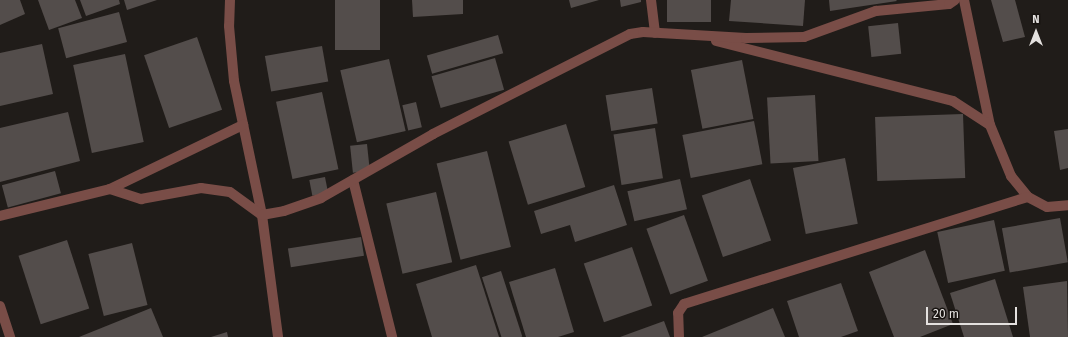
<!DOCTYPE html>
<style>
body{margin:0}
#map{position:relative;width:1068px;height:337px;overflow:hidden;background:#201c19;font-family:"Fira Sans",sans-serif}
div>[style]{position:absolute}
.building>*{inset:0;background:#534d4b;transform-origin:0 0}
.minor>*{height:10px;margin:-5px;padding:0 5px;transform-origin:5px;border-radius:5px;background:#794d47}
span{translate:-50% -50%;white-space:nowrap;text-align:center;line-height:1.15;-webkit-text-stroke:3px #171310;paint-order:stroke}
.north{position:absolute;left:1016px;top:12px;width:40px;height:40px;-webkit-text-stroke:3px #171310;paint-order:stroke;rotate:0deg;font-size:11px;font-weight:700;line-height:16px;text-align:center;color:#e4e1df}
.north::after{content:'';display:block;margin:auto;width:14px;height:18px;background:#e4e1df;clip-path:polygon(50% 0,100% 100%,50% 72%,0 100%)}
.scale{position:absolute;left:926px;top:307px;width:91px;height:18px;box-sizing:border-box;border:2px solid #e4e1df;border-top:0;padding-left:5px;font-size:12px;line-height:14px;white-space:nowrap;color:#e4e1df;-webkit-text-stroke:3px #171310;paint-order:stroke}
</style>
<div id="map">
<div class="building">
<div style="clip-path:polygon(0 0,20px 0,25px 14px,0 25px)"></div>
<div style="clip-path:polygon(38px 0,75px 0,82px 18px,49px 30px)"></div>
<div style="clip-path:polygon(80px 0,119px 0,120px 4px,86px 16px)"></div>
<div style="clip-path:polygon(124px 0,157px 0,127px 10px)"></div>
<div style="left:335px;top:0;width:45px;height:50px"></div>
<div style="clip-path:polygon(412px 0,463px 0,463px 14px,413px 17px)"></div>
<div style="clip-path:polygon(569px 0,599px 0,571px 8px)"></div>
<div style="clip-path:polygon(620px 0,641px 0,641px 2px,621px 7px)"></div>
<div style="left:667px;top:0;width:44px;height:22px"></div>
<div style="clip-path:polygon(731px 0,805px 0,803px 26px,729px 21px)"></div>
<div style="clip-path:polygon(829px 0,896px 0,897px 1px,830px 11px)"></div>
<div style="clip-path:polygon(991px 0,1015px 0,1025px 37px,1003px 42px)"></div>
<div style="left:119px;top:12px;width:31px;height:63px;rotate:75deg"></div>
<div style="left:898px;top:23px;width:31px;height:30px;rotate:84deg"></div>
<div style="left:498px;top:35px;width:19px;height:74px;rotate:74deg"></div>
<div style="left:197px;top:37px;width:77px;height:56px;rotate:71deg"></div>
<div style="clip-path:polygon(42px 44px,53px 94px,0 106px,0 53px)"></div>
<div style="left:322px;top:46px;width:36px;height:58px;rotate:80deg"></div>
<div style="left:125px;top:54px;width:90px;height:53px;rotate:78deg"></div>
<div style="left:495px;top:58px;width:33px;height:66px;rotate:74deg"></div>
<div style="left:389px;top:59px;width:74px;height:50px;rotate:77deg"></div>
<div style="left:742px;top:60px;width:60px;height:52px;rotate:79deg"></div>
<div style="left:652px;top:88px;width:36px;height:47px;rotate:81deg"></div>
<div style="left:322px;top:92px;width:79px;height:47px;rotate:78deg"></div>
<div style="left:815px;top:95px;width:66px;height:48px;rotate:87deg"></div>
<div style="left:416px;top:102px;width:26px;height:14px;rotate:77deg"></div>
<div style="clip-path:polygon(68px 112px,80px 161px,0 182px,0 128px)"></div>
<div style="left:963px;top:114px;width:64px;height:88px;rotate:88deg"></div>
<div style="left:754px;top:121px;width:44px;height:73px;rotate:79deg"></div>
<div style="left:566px;top:124px;width:66px;height:60px;rotate:73deg"></div>
<div style="left:655px;top:128px;width:51px;height:42px;rotate:81deg"></div>
<div style="clip-path:polygon(1068px 129px,1068px 168px,1060px 170px,1054px 131px)"></div>
<div style="left:367px;top:144px;width:27px;height:17px;rotate:84deg"></div>
<div style="left:487px;top:151px;width:99px;height:52px;rotate:76deg"></div>
<div style="left:845px;top:158px;width:67px;height:53px;rotate:79deg"></div>
<div style="left:55px;top:171px;width:23px;height:55px;rotate:75deg"></div>
<div style="left:325px;top:177px;width:16px;height:16px;rotate:79deg"></div>
<div style="left:680px;top:179px;width:31px;height:54px;rotate:77deg"></div>
<div style="left:750px;top:179px;width:65px;height:51px;rotate:71deg"></div>
<div style="clip-path:polygon(614px 185px,627px 225px,575px 242px,570px 225px,541px 234px,534px 211px)"></div>
<div style="left:436px;top:192px;width:72px;height:51px;rotate:77deg"></div>
<div style="left:684px;top:215px;width:70px;height:40px;rotate:70deg"></div>
<div style="left:1060px;top:218px;width:45px;height:59px;rotate:80deg"></div>
<div style="left:994px;top:220px;width:52px;height:58px;rotate:78deg"></div>
<div style="left:361px;top:237px;width:19px;height:74px;rotate:81deg"></div>
<div style="left:67px;top:240px;width:72px;height:51px;rotate:72deg"></div>
<div style="left:132px;top:243px;width:64px;height:45px;rotate:76deg"></div>
<div style="left:632px;top:247px;width:62px;height:51px;rotate:71deg"></div>
<div style="clip-path:polygon(925px 250px,953px 324px,920px 337px,894px 337px,869px 272px)"></div>
<div style="clip-path:polygon(476px 265px,499px 337px,432px 337px,416px 284px)"></div>
<div style="clip-path:polygon(555px 268px,574px 332px,558px 337px,526px 337px,509px 282px)"></div>
<div style="left:501px;top:271px;width:69px;height:20px;rotate:72deg"></div>
<div style="clip-path:polygon(995px 279px,1013px 337px,964px 337px,950px 293px)"></div>
<div style="clip-path:polygon(1067px 281px,1068px 337px,1030px 337px,1023px 287px)"></div>
<div style="clip-path:polygon(841px 283px,858px 331px,841px 337px,799px 337px,787px 301px)"></div>
<div style="clip-path:polygon(151px 308px,163px 337px,79px 337px)"></div>
<div style="clip-path:polygon(773px 308px,785px 337px,702px 337px)"></div>
<div style="clip-path:polygon(664px 321px,670px 337px,620px 337px)"></div>
<div style="clip-path:polygon(227px 332px,228px 337px,211px 337px)"></div>
</div>
<div class="minor">
<div style="left:230px;top:0;width:26px;rotate:92deg"></div>
<div style="left:229px;top:26px;width:55px;rotate:84.8deg"></div>
<div style="left:234px;top:81px;width:137px;rotate:78.2deg"></div>
<div style="left:262px;top:215px;width:123px;rotate:82.5deg"></div>
<div style="left:651px;top:0;width:33px;rotate:83deg"></div>
<div style="left:964px;top:0;width:128px;rotate:78.3deg"></div>
<div style="left:990px;top:125px;width:55px;rotate:67.6deg"></div>
<div style="left:1011px;top:176px;width:27px;rotate:51deg"></div>
<div style="left:1028px;top:197px;width:21px;rotate:28deg"></div>
<div style="left:1047px;top:207px;width:21px;rotate:-5deg"></div>
<div style="left:716px;top:41px;width:244px;rotate:14.2deg"></div>
<div style="left:953px;top:101px;width:44px;rotate:33deg"></div>
<div style="left:353px;top:180px;width:162px;rotate:76deg"></div>
<div style="left:110px;top:189px;width:148px;rotate:-25.7deg"></div>
<div style="left:0;top:216px;width:113px;rotate:-13.8deg"></div>
<div style="left:110px;top:189px;width:33px;rotate:18deg"></div>
<div style="left:141px;top:199px;width:61px;rotate:-10.4deg"></div>
<div style="left:201px;top:188px;width:29px;rotate:8deg"></div>
<div style="left:230px;top:192px;width:39px;rotate:36deg"></div>
<div style="left:262px;top:215px;width:22px;rotate:-10deg"></div>
<div style="left:284px;top:211px;width:39px;rotate:-19deg"></div>
<div style="left:321px;top:198px;width:129px;rotate:-29.7deg"></div>
<div style="left:433px;top:134px;width:221px;rotate:-26.9deg"></div>
<div style="left:630px;top:34px;width:13px;rotate:-9deg"></div>
<div style="left:643px;top:32px;width:103px;rotate:3.3deg"></div>
<div style="left:746px;top:38px;width:58px;rotate:-1deg"></div>
<div style="left:804px;top:37px;width:77px;rotate:-19.9deg"></div>
<div style="left:876px;top:11px;width:73px;rotate:-5.5deg"></div>
<div style="left:949px;top:4px;width:7px;rotate:-34deg"></div>
<div style="left:0;top:306px;width:33px;rotate:72deg"></div>
<div style="left:679px;top:337px;width:24px;rotate:-92deg"></div>
<div style="left:678px;top:313px;width:11px;rotate:-56deg"></div>
<div style="left:684px;top:304px;width:360px;rotate:-17.3deg"></div>
</div>
<div class="north">N</div>
<div class="scale">20 m</div>
</div>
